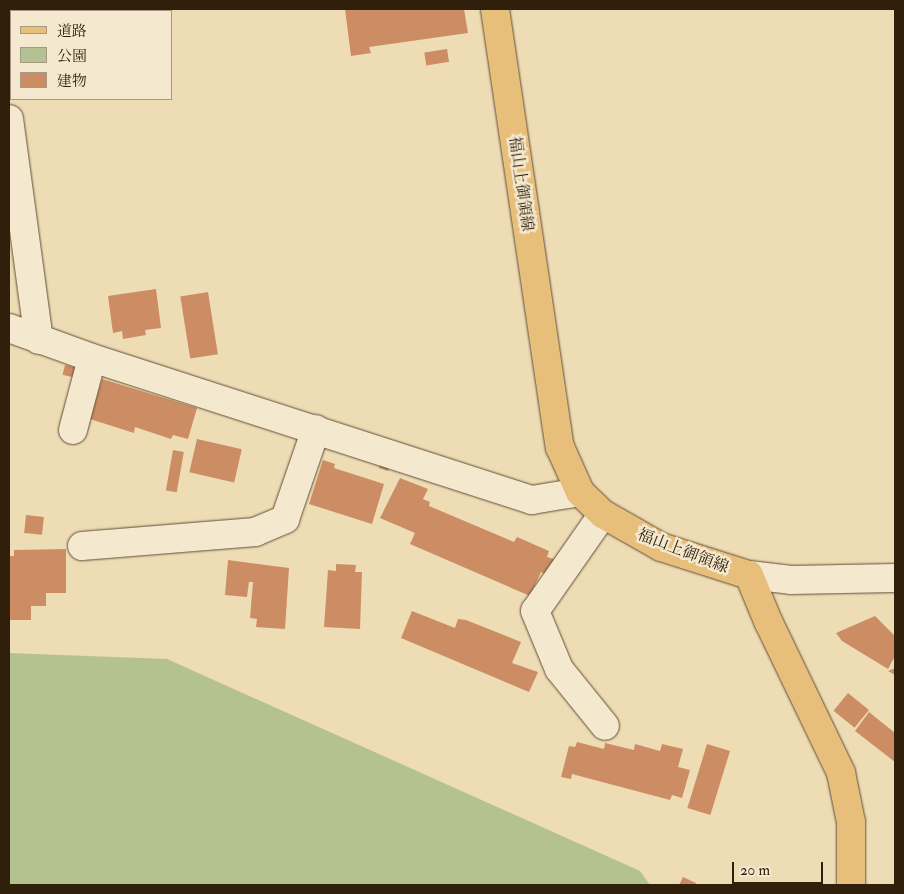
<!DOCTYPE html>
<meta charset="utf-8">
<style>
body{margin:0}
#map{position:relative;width:904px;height:894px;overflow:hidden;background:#eedcb5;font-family:"IM FELL Double Pica","Noto Serif JP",serif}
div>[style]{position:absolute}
.green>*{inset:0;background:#b4c291}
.building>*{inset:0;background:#cc8d64;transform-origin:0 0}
.roads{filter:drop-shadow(0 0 1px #604e36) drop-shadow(0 0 1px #604e36)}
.minor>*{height:28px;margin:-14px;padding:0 14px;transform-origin:14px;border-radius:14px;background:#f4e8cf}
.major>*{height:28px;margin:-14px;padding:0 14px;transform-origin:14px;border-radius:14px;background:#e7be7a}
span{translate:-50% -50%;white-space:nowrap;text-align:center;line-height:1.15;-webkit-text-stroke:5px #f4e8cf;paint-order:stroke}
.street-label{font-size:16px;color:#301f0b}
.frame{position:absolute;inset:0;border:10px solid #301f0b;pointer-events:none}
.legend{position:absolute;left:10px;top:10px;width:162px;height:90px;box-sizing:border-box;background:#f4e8cf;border:1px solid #a69881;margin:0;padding:6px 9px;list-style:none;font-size:15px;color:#301f0b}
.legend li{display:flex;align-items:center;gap:10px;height:25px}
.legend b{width:25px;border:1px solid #a69881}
.scale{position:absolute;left:732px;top:862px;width:91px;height:22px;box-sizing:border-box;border:2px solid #301f0b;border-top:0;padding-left:6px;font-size:15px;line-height:18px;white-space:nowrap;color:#301f0b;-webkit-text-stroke:4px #f4e8cf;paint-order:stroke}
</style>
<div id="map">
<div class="green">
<div style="clip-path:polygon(9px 653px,167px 659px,640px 871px,650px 885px,9px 885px)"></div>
</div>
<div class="building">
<div style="clip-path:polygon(345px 9px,464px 9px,468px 33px,369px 47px,371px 53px,351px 56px)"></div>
<div style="left:447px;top:49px;width:13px;height:23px;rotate:81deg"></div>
<div style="clip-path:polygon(156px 289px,161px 328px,145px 330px,146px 335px,123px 339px,122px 331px,113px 333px,108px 296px)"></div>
<div style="left:208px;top:292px;width:63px;height:28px;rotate:81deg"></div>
<div style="left:65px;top:365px;width:16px;height:10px;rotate:14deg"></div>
<div style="clip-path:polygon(102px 379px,197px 408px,188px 439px,173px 435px,171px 439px,135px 427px,134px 433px,90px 419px)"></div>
<div style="left:197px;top:439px;width:46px;height:34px;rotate:13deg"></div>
<div style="left:173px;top:450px;width:11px;height:41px;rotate:10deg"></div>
<div style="clip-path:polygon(323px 460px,335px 464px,334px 468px,384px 484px,372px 524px,309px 504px)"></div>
<div style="clip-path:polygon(381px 461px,390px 463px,388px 471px,379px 468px)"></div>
<div style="clip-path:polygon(400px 478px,428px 489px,423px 499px,430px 502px,429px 506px,514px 542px,517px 537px,549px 551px,547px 557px,557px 560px,550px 576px,541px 572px,530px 596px,410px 544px,415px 533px,380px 518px)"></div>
<div style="left:26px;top:515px;width:18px;height:18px;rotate:6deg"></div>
<div style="clip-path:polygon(66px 549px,66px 593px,46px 593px,46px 606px,31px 606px,31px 620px,9px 620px,9px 556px,14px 556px,14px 550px)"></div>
<div style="clip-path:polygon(228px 560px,289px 568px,285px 629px,256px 627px,257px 619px,250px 618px,253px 582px,249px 582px,247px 597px,225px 595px)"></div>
<div style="clip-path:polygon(336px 564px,356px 565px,355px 572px,362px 572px,360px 629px,324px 627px,328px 570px,336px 571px)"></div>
<div style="clip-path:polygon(412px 611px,455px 628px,458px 619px,466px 620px,521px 642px,512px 663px,538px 672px,529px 692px,401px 638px)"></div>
<div style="clip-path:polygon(875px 616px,895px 636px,895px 656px,888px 669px,842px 641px,836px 633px)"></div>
<div style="clip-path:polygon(895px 668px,895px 675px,888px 671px)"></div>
<div style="left:848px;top:693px;width:27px;height:23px;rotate:39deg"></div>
<div style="clip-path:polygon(869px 712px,895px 733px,895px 762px,855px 731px)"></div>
<div style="clip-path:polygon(577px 742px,604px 749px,605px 743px,634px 750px,635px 744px,660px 751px,662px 744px,683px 749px,678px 767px,690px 770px,682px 798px,672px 795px,670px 800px,572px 774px,571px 779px,561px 777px,569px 746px,575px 747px)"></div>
<div style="left:707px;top:744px;width:24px;height:67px;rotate:17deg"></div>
<div style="clip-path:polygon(683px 877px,696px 883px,695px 885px,679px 885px)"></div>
</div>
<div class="roads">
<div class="minor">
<div style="left:9px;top:119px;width:223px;rotate:82.3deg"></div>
<div style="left:9px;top:328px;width:88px;rotate:19.9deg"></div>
<div style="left:92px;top:358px;width:462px;rotate:17.9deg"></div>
<div style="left:532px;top:500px;width:49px;rotate:-9.5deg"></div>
<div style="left:73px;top:430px;width:74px;rotate:-75.2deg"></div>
<div style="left:603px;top:514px;width:118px;rotate:125deg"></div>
<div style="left:535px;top:611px;width:63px;rotate:67.5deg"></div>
<div style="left:559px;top:669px;width:73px;rotate:51.1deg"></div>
<div style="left:82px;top:546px;width:174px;rotate:-4.6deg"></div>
<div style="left:255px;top:532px;width:33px;rotate:-23deg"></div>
<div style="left:285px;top:519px;width:95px;rotate:-71deg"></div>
<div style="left:749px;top:575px;width:42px;rotate:6.8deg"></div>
<div style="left:791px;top:580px;width:104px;rotate:-1.1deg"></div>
</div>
<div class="major">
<div style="left:495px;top:9px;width:443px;rotate:81.6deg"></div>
<div style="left:560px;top:447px;width:49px;rotate:66deg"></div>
<div style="left:580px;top:492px;width:32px;rotate:44deg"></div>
<div style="left:603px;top:514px;width:67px;rotate:29.6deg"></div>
<div style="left:661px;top:547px;width:92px;rotate:17.7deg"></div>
<div style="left:749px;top:575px;width:50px;rotate:67.6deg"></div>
<div style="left:768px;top:621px;width:169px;rotate:64.3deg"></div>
<div style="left:841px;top:773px;width:50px;rotate:78.5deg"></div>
<div style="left:851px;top:822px;width:63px;rotate:90deg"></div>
</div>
</div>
<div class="street-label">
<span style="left:521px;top:184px;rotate:82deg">福山上御領線</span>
<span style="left:683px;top:551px;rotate:21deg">福山上御領線</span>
</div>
<div class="frame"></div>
<ul class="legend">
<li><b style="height:6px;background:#e7be7a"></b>道路</li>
<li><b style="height:14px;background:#b4c291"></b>公園</li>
<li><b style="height:14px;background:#cc8d64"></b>建物</li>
</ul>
<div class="scale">20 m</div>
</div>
